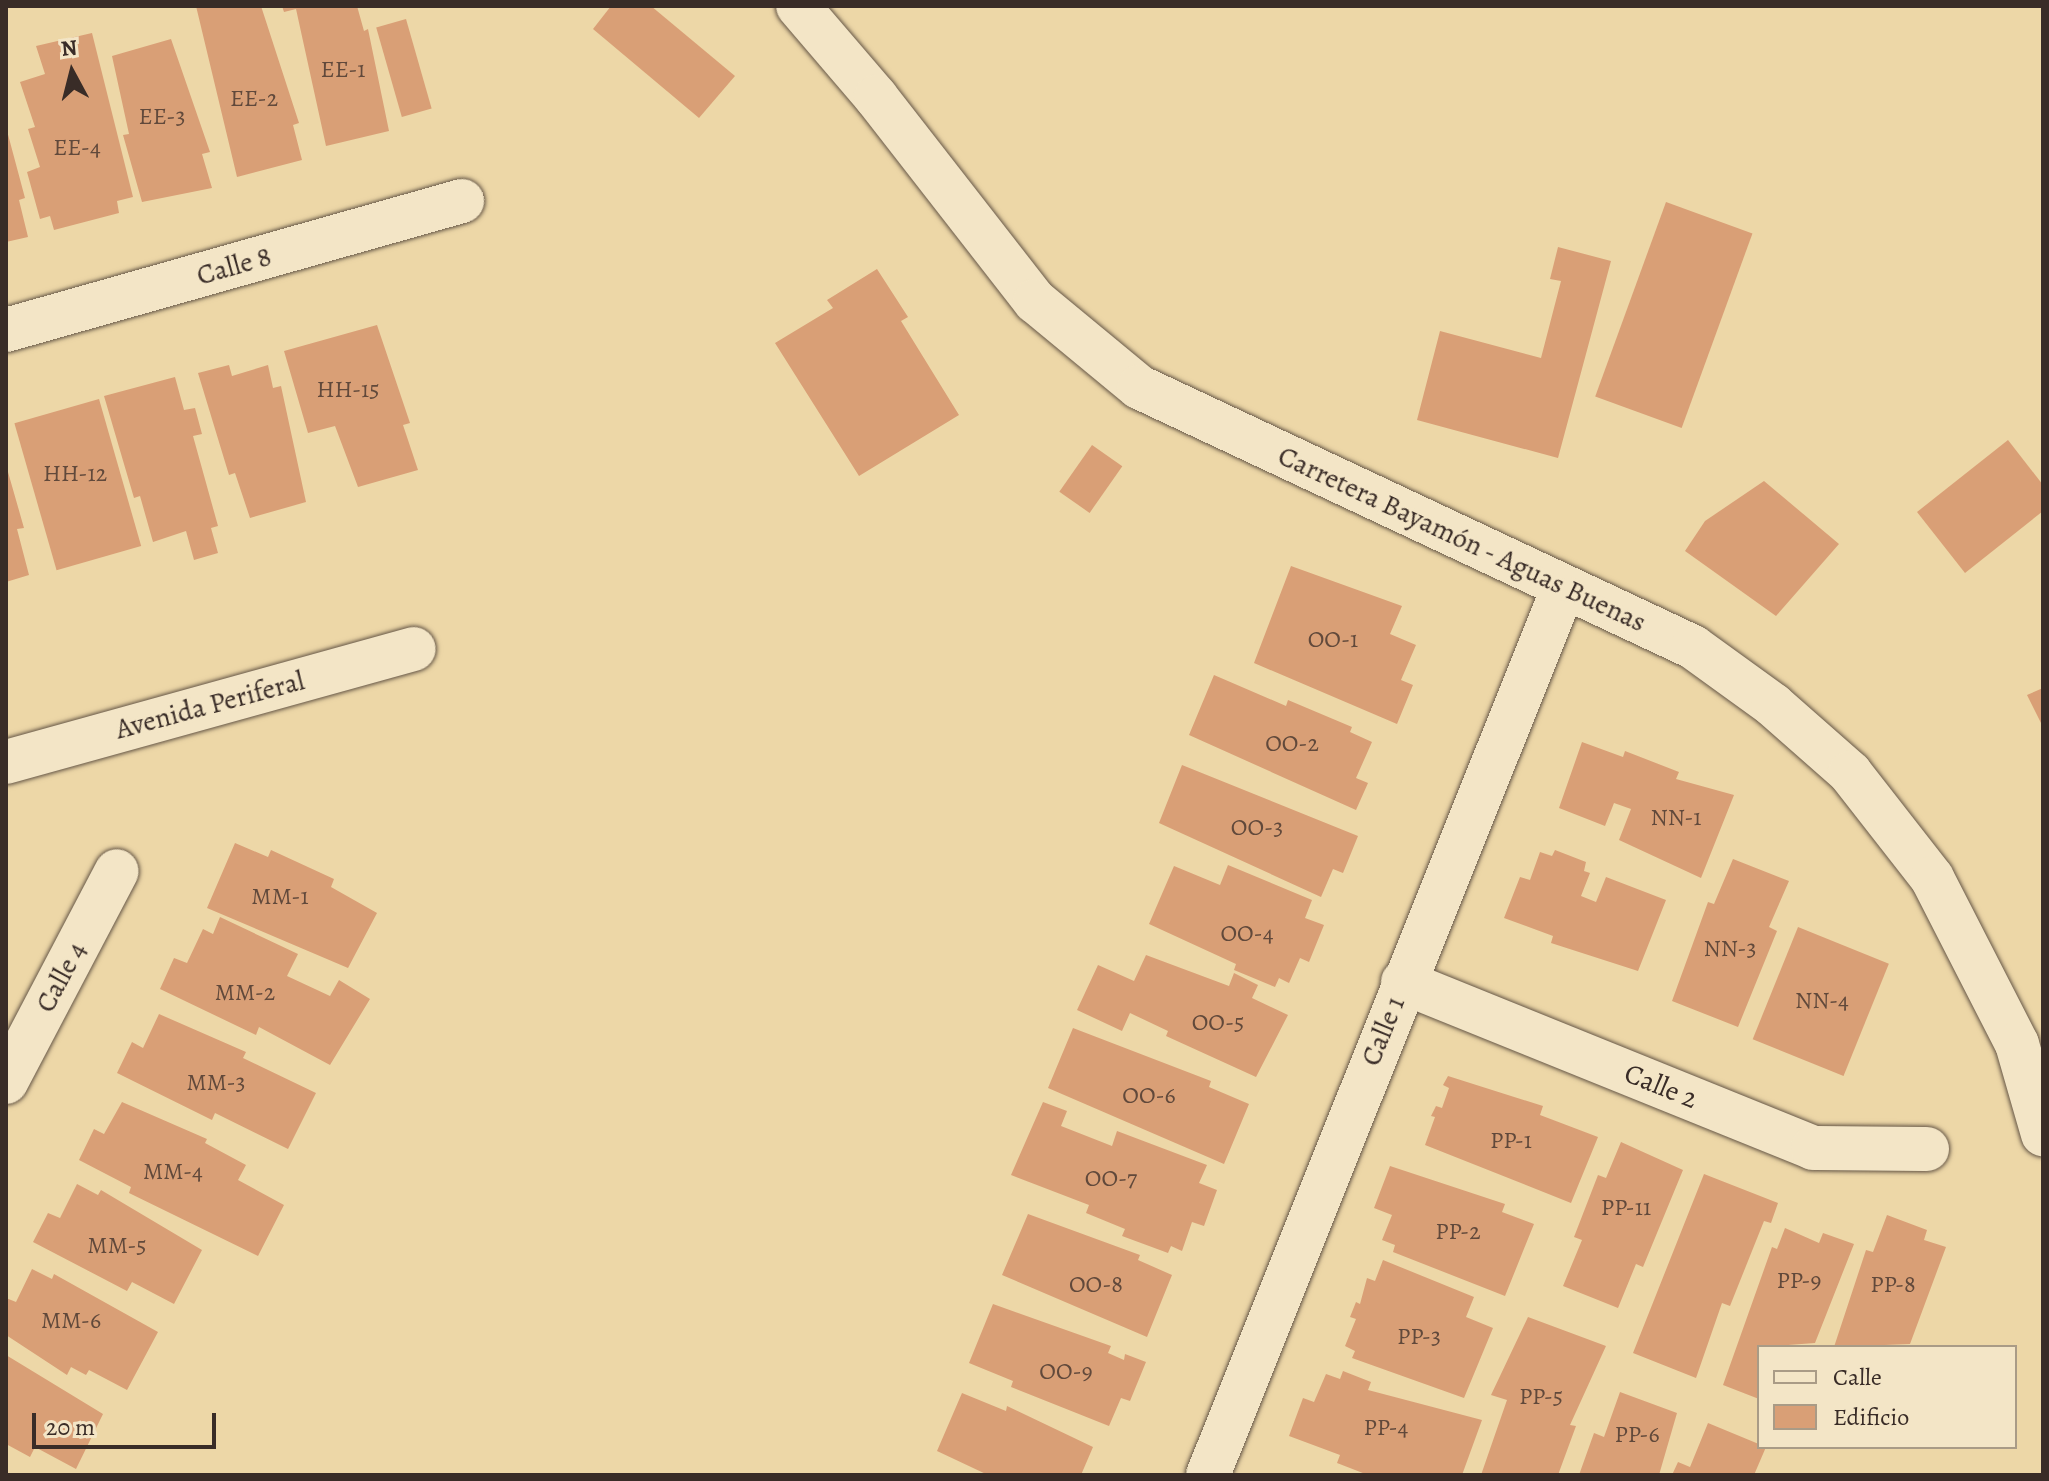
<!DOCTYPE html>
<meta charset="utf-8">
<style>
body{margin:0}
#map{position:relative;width:2049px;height:1481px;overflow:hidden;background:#edd7a7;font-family:Alegreya,serif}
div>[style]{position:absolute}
.building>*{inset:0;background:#d99f76;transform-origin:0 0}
.roads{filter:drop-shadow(0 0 2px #665747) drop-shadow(0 0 2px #665747)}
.minor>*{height:44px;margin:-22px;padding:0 22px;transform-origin:22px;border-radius:22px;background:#f3e5c6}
.tertiary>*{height:44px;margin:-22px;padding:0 22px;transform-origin:22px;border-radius:22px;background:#f3e5c6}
span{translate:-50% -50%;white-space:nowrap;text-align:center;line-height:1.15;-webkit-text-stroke:6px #f3e5c6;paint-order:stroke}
.number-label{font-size:24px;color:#61493b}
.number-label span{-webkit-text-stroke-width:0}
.street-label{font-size:28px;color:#392c27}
.frame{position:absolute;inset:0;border:8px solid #392c27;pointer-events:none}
.legend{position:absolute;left:1757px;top:1345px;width:260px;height:104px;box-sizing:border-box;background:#f3e5c6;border:2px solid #a99b86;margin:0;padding:10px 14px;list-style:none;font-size:24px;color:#392c27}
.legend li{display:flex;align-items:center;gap:16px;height:40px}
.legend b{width:40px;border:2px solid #a99b86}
.north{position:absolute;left:32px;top:32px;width:80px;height:80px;-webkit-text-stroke:6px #f3e5c6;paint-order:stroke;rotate:353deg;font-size:22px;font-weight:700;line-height:32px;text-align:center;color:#392c27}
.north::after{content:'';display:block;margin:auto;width:28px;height:36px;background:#392c27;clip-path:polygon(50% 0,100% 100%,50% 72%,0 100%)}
.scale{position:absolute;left:32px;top:1413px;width:184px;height:36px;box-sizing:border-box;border:4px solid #392c27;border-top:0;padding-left:10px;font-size:24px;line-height:28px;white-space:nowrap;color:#392c27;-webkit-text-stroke:6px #f3e5c6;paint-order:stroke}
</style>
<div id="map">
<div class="building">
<div style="clip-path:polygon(196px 6px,261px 6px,299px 123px,293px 125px,302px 160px,237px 177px)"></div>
<div style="clip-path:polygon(282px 6px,357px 6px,364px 31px,368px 29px,389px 131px,326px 146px,296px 9px,284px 12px)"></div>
<div style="clip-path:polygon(611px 6px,651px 6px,735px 76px,699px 118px,593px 29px)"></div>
<div style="left:406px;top:19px;width:93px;height:31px;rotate:74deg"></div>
<div style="clip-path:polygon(92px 33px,133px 197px,117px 201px,119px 213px,54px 230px,50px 216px,40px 219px,27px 172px,40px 167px,28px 129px,35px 127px,20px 82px,45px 74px,36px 46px)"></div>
<div style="clip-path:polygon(171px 39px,210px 152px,202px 154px,212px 188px,142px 202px,123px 135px,129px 134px,112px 56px)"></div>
<div style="clip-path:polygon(6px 127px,25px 198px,19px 200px,28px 237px,6px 242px)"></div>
<div style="left:1666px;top:202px;width:92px;height:207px;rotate:20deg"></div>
<div style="clip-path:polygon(1558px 247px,1611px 261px,1558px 458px,1417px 420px,1440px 331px,1541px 358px,1561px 281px,1550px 279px)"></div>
<div style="clip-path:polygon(877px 269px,908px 317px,901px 321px,959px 415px,859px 476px,775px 343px,833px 308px,827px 300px)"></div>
<div style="clip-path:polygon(377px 325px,410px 423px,403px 425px,418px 470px,358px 487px,335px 426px,308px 433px,284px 351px)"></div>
<div style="clip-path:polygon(229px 365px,232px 376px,268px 365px,273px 388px,281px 386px,306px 502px,250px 518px,235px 473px,229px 475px,198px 373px)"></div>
<div style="clip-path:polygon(175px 377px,184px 410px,195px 408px,202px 434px,193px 436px,218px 526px,211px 528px,218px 553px,194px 560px,186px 531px,153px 542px,140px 496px,134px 498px,104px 396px)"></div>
<div style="left:99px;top:399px;width:153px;height:88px;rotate:74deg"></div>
<div style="clip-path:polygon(2008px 440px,2043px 485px,2043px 511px,1965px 573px,1917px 512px)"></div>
<div style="left:1092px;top:445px;width:37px;height:57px;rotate:35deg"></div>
<div style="clip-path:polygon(6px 465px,24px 528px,17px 529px,29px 575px,6px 582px)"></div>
<div style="clip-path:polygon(1764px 481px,1839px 544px,1776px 616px,1685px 551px,1705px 521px)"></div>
<div style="clip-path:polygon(1291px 566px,1402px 606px,1390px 634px,1416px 645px,1401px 680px,1413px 685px,1397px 724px,1254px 663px)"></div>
<div style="clip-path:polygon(1214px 675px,1286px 706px,1288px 700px,1352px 727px,1350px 732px,1372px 742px,1356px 778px,1368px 783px,1356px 810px,1189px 735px)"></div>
<div style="clip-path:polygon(2043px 688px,2043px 727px,2027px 695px)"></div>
<div style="clip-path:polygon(1582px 742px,1623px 757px,1625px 751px,1679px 772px,1676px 779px,1734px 795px,1701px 878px,1619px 840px,1631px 809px,1614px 803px,1605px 826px,1559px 808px)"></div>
<div style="clip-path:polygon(1182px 765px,1358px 836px,1343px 873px,1333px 869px,1321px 897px,1159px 823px)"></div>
<div style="clip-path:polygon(235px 843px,268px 857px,271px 850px,334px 879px,331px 887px,377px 913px,348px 968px,207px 908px)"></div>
<div style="clip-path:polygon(1555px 850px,1586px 862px,1584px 871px,1590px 873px,1581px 896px,1596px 902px,1606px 877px,1666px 900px,1638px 971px,1551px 943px,1553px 936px,1504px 918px,1520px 877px,1530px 880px,1540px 852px,1552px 856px)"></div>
<div style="clip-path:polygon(1733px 859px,1789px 881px,1769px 927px,1777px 931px,1738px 1027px,1672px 1001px,1708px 902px,1714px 904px)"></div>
<div style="clip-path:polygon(1228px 865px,1312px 900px,1305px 918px,1324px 925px,1309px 962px,1300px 958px,1289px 983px,1279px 978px,1275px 987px,1234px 970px,1236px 964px,1149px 924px,1174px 866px,1220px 885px)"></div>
<div style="clip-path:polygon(220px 917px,298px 954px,287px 976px,330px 996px,339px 980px,370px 999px,330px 1065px,259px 1027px,256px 1035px,160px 989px,174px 958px,187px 963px,203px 929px,213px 934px)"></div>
<div style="left:1798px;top:927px;width:98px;height:121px;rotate:22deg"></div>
<div style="clip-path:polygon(1146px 955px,1229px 986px,1234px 973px,1258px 985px,1252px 998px,1288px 1015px,1256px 1077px,1166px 1036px,1168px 1031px,1130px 1013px,1122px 1031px,1077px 1010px,1098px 965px,1134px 981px)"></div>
<div style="clip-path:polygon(159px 1014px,246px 1052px,243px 1058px,316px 1093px,288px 1149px,215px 1113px,212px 1120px,117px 1073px,132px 1042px,143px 1048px)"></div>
<div style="clip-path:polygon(1073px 1028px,1211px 1081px,1209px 1087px,1249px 1104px,1224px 1164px,1048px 1088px)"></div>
<div style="clip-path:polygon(1448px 1076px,1543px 1106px,1540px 1115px,1598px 1137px,1571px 1203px,1425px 1145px,1435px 1117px,1431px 1116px,1436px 1106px,1442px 1108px,1449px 1088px,1443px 1085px)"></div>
<div style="clip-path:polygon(122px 1102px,207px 1139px,205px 1143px,246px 1165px,238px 1180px,284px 1205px,258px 1256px,129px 1193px,131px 1187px,79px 1160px,94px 1129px,104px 1134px)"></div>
<div style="clip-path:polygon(1043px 1102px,1067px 1111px,1061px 1126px,1112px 1146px,1117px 1131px,1207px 1165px,1199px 1183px,1217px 1190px,1204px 1226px,1192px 1222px,1182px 1251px,1171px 1246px,1168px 1253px,1122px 1236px,1125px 1229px,1086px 1213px,1089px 1205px,1011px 1175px)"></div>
<div style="clip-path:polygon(1621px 1142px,1683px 1170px,1643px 1267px,1636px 1264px,1618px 1308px,1563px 1286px,1582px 1240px,1574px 1237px,1598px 1175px,1606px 1178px)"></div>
<div style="clip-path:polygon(1390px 1166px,1505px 1204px,1502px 1212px,1534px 1224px,1505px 1296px,1393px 1252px,1395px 1245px,1382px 1240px,1392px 1215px,1374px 1208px)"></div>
<div style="clip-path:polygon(1704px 1174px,1778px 1203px,1771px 1223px,1764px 1221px,1730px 1306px,1722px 1303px,1696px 1378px,1633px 1353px)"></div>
<div style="clip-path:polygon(77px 1184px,98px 1195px,101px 1190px,202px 1250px,174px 1304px,132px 1282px,127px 1291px,33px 1242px,48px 1213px,60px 1218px)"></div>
<div style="clip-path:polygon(1028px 1214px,1140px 1255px,1138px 1260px,1172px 1275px,1147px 1337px,1002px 1275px)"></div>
<div style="clip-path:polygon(1887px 1215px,1927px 1230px,1924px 1240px,1946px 1247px,1910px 1344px,1834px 1347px,1866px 1250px,1873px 1252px)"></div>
<div style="clip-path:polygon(1785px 1228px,1819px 1243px,1823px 1233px,1854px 1244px,1815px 1343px,1759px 1347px,1759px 1399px,1723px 1385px,1772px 1247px,1777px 1249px)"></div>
<div style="clip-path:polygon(1383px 1260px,1474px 1297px,1466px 1317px,1493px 1328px,1464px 1398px,1352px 1358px,1355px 1351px,1345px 1346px,1356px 1319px,1350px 1317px,1356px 1302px,1360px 1304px,1367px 1278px,1375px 1281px)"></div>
<div style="clip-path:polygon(32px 1269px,52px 1279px,54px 1274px,158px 1332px,127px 1390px,89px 1370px,86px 1375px,71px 1367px,67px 1375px,6px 1335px,6px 1298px,16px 1302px)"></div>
<div style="clip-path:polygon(993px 1304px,1111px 1346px,1108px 1353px,1124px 1360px,1125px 1354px,1146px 1362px,1130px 1401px,1121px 1398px,1109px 1426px,1011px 1387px,1013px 1381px,969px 1363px)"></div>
<div style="clip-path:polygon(1528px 1317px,1606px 1346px,1570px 1425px,1576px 1426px,1558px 1475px,1481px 1475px,1507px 1400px,1491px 1395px)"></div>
<div style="clip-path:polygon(6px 1355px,103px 1414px,76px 1469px,35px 1447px,30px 1457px,6px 1444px)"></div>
<div style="clip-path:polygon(1343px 1371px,1371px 1382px,1368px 1390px,1482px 1420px,1462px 1475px,1368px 1475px,1337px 1463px,1340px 1455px,1289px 1436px,1303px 1398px,1314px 1402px,1326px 1374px,1340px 1379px)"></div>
<div style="clip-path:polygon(1620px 1392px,1677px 1413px,1659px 1475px,1579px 1475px,1594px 1433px,1604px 1437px)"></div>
<div style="clip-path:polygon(962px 1393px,1006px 1411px,1007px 1406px,1093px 1447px,1081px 1475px,988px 1475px,937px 1451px)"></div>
<div style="clip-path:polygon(1708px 1423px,1766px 1447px,1754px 1475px,1672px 1475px,1678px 1462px,1690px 1467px)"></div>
</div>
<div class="roads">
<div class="minor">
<div style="left:6px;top:330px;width:474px;rotate:-15.8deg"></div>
<div style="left:6px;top:762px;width:423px;rotate:-15.5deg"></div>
<div style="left:1403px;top:982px;width:442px;rotate:22deg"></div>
<div style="left:1813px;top:1148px;width:114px;rotate:0.5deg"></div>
<div style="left:6px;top:1082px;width:238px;rotate:-62.3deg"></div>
<div style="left:1208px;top:1475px;width:954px;rotate:-68.17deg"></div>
</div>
<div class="tertiary">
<div style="left:798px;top:6px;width:120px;rotate:49.4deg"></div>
<div style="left:876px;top:97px;width:259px;rotate:52.1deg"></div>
<div style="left:1035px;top:301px;width:135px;rotate:39.6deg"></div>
<div style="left:1139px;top:387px;width:612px;rotate:25.14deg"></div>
<div style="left:1693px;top:647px;width:99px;rotate:35.9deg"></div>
<div style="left:1773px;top:705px;width:103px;rotate:41.4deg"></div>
<div style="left:1850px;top:773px;width:133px;rotate:52deg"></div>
<div style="left:1932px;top:878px;width:186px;rotate:62.9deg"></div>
<div style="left:2017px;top:1044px;width:94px;rotate:73.9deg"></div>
</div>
</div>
<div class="number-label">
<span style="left:343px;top:70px">EE-1</span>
<span style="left:254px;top:99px">EE-2</span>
<span style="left:162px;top:117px">EE-3</span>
<span style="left:77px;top:148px">EE-4</span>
<span style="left:348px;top:390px">HH-15</span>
<span style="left:75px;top:474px">HH-12</span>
<span style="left:1333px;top:640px">OO-1</span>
<span style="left:1292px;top:744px">OO-2</span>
<span style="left:1676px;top:818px">NN-1</span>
<span style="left:1257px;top:828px">OO-3</span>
<span style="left:280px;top:897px">MM-1</span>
<span style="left:1247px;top:934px">OO-4</span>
<span style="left:1730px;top:949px">NN-3</span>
<span style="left:245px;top:993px">MM-2</span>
<span style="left:1822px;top:1001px">NN-4</span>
<span style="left:1218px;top:1023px">OO-5</span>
<span style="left:216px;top:1083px">MM-3</span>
<span style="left:1149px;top:1096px">OO-6</span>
<span style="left:1511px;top:1141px">PP-1</span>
<span style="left:173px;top:1172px">MM-4</span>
<span style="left:1111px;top:1179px">OO-7</span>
<span style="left:1626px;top:1208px">PP-11</span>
<span style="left:1458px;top:1232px">PP-2</span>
<span style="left:117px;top:1246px">MM-5</span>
<span style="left:1799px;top:1281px">PP-9</span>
<span style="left:1096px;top:1285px">OO-8</span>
<span style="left:1893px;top:1285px">PP-8</span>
<span style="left:71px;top:1321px">MM-6</span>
<span style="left:1419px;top:1337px">PP-3</span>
<span style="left:1066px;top:1372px">OO-9</span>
<span style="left:1541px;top:1397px">PP-5</span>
<span style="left:1386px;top:1428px">PP-4</span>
<span style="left:1637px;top:1435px">PP-6</span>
</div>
<div class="street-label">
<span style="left:234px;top:266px;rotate:-16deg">Calle 8</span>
<span style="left:1462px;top:539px;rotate:25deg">Carretera Bayamón - Aguas Buenas</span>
<span style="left:210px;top:705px;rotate:-15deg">Avenida Periferal</span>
<span style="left:61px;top:977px;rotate:-62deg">Calle 4</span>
<span style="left:1383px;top:1031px;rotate:-68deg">Calle 1</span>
<span style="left:1661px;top:1086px;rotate:22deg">Calle 2</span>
</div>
<div class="frame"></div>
<ul class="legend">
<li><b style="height:10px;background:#f3e5c6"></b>Calle</li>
<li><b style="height:22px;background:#d99f76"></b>Edificio</li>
</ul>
<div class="north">N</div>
<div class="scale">20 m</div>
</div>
